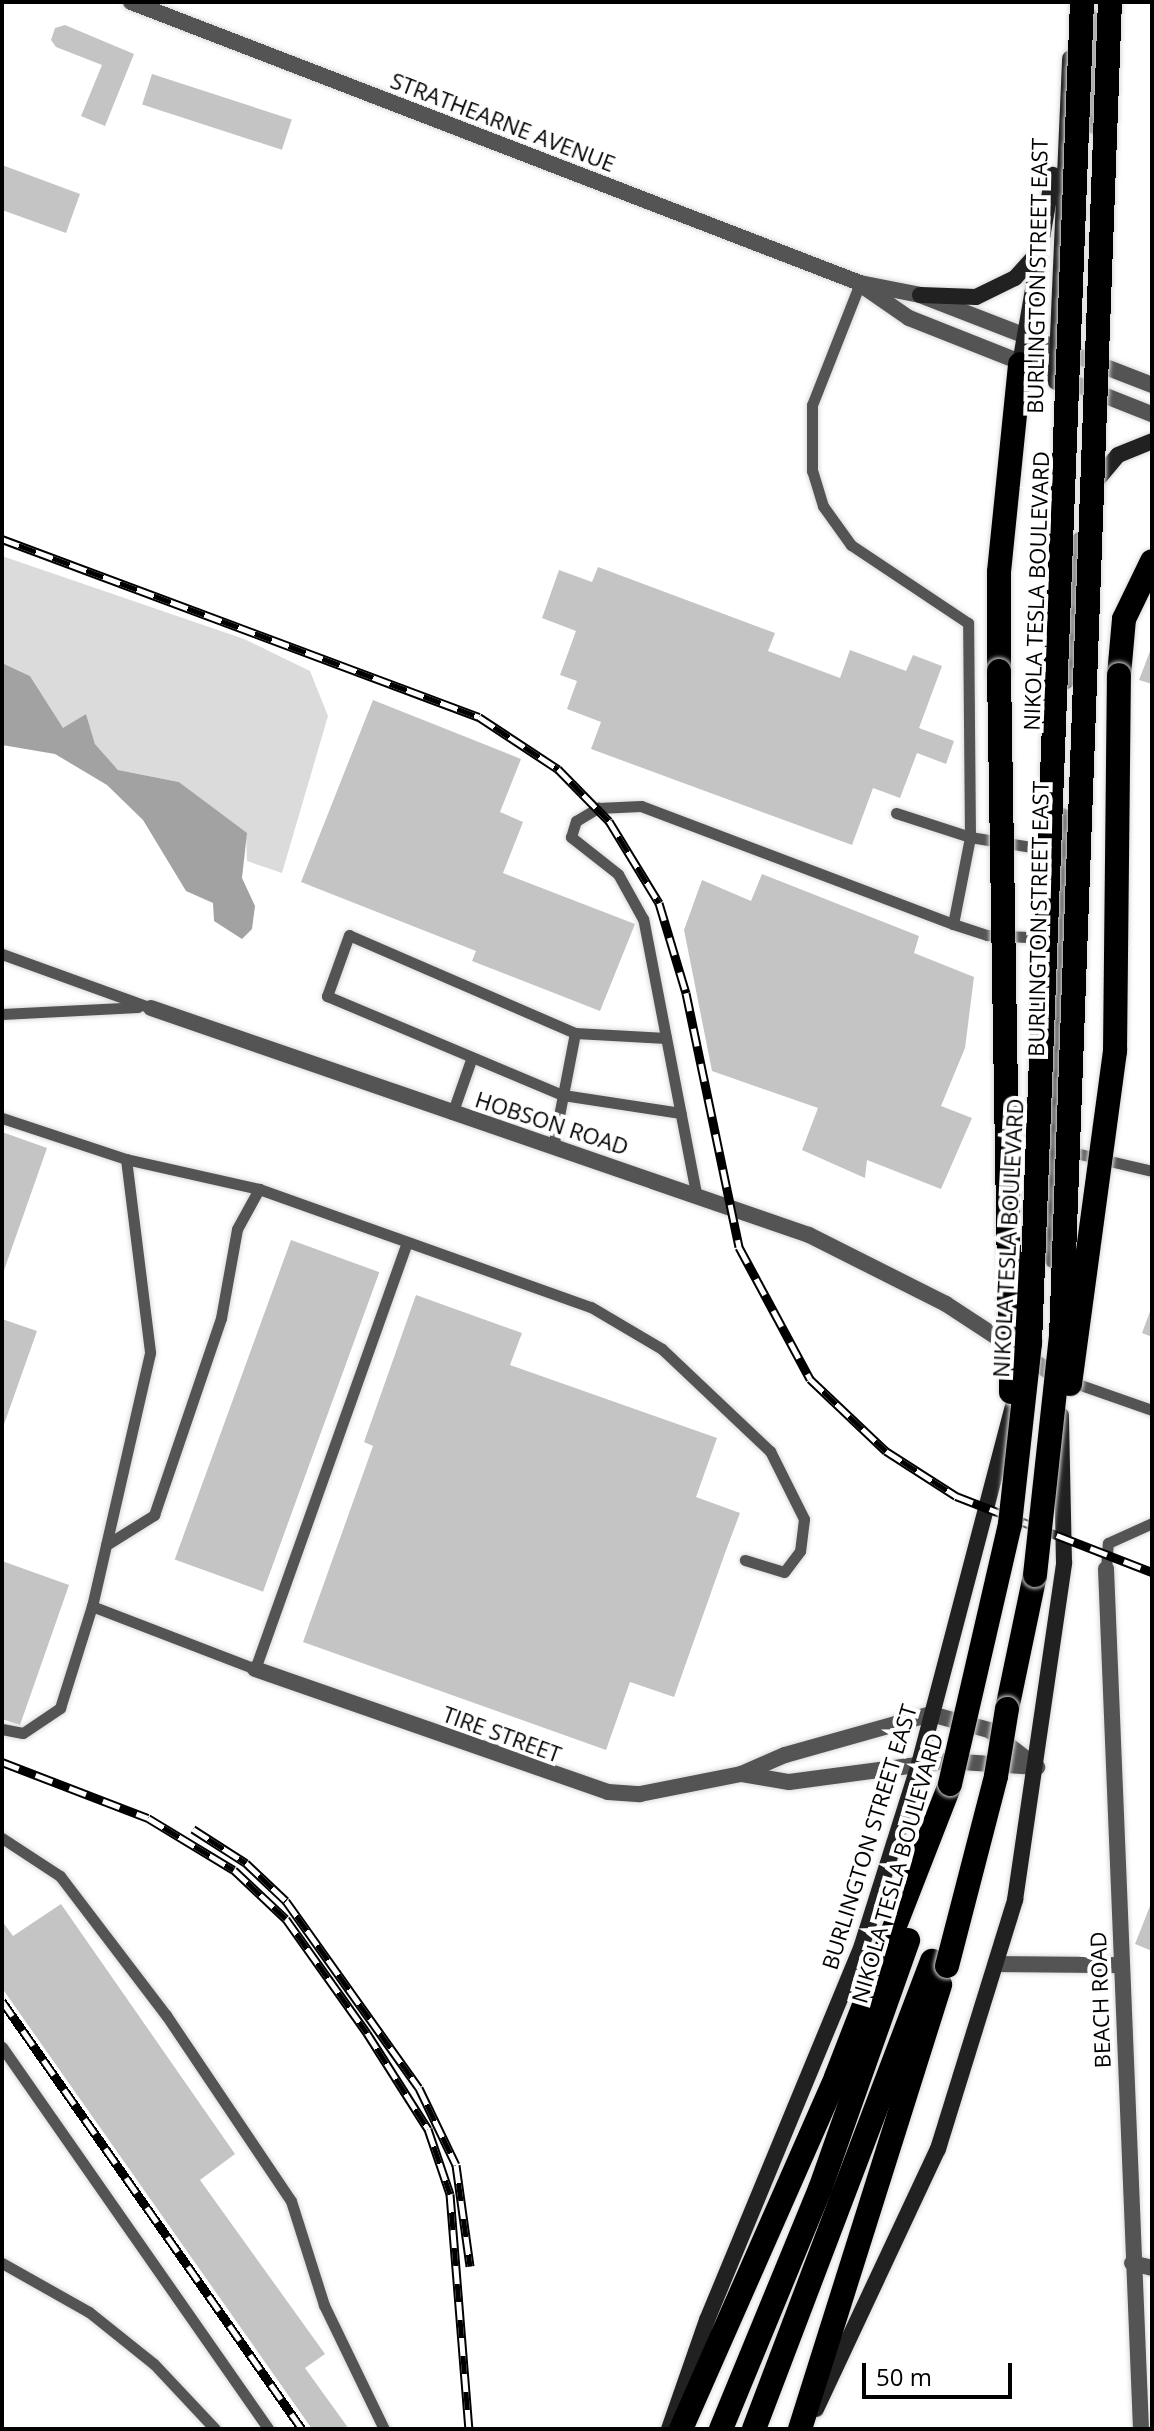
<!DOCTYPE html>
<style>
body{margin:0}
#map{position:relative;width:1154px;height:2431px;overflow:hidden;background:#fff;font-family:"Open Sans",sans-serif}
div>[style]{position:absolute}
.green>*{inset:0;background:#dbdbdb}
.water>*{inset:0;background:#a2a2a2}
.building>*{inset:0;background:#c4c4c4;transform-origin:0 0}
.roads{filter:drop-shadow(0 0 2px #dbdbdb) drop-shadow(0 0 2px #dbdbdb)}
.service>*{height:11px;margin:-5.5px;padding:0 5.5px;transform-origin:5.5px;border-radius:5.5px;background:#545454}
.minor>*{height:16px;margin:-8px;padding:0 8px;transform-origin:8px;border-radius:8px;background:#545454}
.tertiary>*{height:16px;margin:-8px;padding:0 8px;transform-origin:8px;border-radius:8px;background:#545454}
.secondary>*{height:16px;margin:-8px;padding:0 8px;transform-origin:8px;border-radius:8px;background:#212121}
.motorway>*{height:24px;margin:-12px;padding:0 12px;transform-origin:12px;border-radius:12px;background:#000}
.rail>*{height:9px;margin-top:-4.5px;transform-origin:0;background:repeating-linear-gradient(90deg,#fff 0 18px,#000 0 36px);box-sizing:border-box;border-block:2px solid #000}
.bridges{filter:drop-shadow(0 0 2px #dbdbdb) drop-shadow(0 0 2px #dbdbdb)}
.motorway-bridge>*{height:24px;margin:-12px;padding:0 12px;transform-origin:12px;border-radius:12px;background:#000}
span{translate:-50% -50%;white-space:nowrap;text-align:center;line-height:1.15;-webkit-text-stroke:8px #fff;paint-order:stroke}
.street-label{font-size:22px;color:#000}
.frame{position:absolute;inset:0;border:4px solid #000;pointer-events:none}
.scale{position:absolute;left:862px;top:2363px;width:150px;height:36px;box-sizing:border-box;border:4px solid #000;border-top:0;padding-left:10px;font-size:24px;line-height:28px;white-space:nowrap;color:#000;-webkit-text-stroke:6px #fff;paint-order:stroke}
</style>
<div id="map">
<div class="green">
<div style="clip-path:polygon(2px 556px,244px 639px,310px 671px,328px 716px,282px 873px,247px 861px,246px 833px,179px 782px,118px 770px,95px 744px,86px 714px,63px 729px,30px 676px,2px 663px)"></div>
</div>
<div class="water">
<div style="clip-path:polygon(2px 663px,30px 676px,63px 728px,86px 714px,95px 744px,118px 770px,179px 782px,247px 833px,242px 878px,255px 906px,252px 929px,242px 939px,214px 921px,213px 903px,186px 891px,143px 820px,107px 785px,55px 754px,2px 745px)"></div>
</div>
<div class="building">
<div style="clip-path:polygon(65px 25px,134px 54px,105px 126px,81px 116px,102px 65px,56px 47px,51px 40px,55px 28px)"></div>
<div style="left:152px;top:74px;width:147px;height:32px;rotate:18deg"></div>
<div style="clip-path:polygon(2px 165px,80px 194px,66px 233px,2px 210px)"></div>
<div style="clip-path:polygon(598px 567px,775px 633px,768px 651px,840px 678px,850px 650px,906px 671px,913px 655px,942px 666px,919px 728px,954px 741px,946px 764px,917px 753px,900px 798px,873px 788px,852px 845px,591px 749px,601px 722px,567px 709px,577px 681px,560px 675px,576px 631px,542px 618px,559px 570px,592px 582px)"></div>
<div style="clip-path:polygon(1152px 646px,1152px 684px,1139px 680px)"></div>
<div style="clip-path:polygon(373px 700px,521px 759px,500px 812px,523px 822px,503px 873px,635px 924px,600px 1011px,472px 961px,476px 951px,301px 882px)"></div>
<div style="clip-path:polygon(762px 874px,919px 936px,914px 953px,974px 977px,965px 1048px,941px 1106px,972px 1118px,941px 1189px,867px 1160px,865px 1178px,802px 1150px,818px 1108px,712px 1071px,684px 930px,702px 880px,751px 901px)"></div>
<div style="clip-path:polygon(2px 1132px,47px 1148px,2px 1276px)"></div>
<div style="left:291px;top:1240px;width:94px;height:340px;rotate:20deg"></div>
<div style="clip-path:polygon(416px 1295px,522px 1333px,510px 1365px,717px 1438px,696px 1497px,740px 1513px,725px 1553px,674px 1697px,630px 1682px,606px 1750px,303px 1642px,373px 1446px,364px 1442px)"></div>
<div style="clip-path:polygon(1152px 1306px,1152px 1337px,1142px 1333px)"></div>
<div style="clip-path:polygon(2px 1319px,37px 1331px,2px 1430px)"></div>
<div style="clip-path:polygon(2px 1561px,69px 1585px,20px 1725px,2px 1719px)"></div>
<div style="clip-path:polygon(1152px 1901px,1152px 1951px,1135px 1944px)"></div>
<div style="clip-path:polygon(61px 1904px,235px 2154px,200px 2180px,325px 2354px,305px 2368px,349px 2429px,312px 2429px,2px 1988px,2px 1921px,13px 1936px)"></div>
</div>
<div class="roads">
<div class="service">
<div style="left:896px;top:813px;width:78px;rotate:18deg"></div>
<div style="left:970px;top:837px;width:80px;rotate:9.3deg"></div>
<div style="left:953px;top:924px;width:36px;rotate:18deg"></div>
<div style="left:987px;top:935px;width:60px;rotate:2.9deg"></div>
<div style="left:2px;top:954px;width:158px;rotate:19.9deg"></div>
<div style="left:2px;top:1014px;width:136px;rotate:-2.9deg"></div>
<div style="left:666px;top:1038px;width:91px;rotate:-176.9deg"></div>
<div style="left:575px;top:1033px;width:246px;rotate:-156.6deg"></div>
<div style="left:349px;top:935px;width:65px;rotate:109.8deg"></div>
<div style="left:327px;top:996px;width:256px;rotate:22.8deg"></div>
<div style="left:563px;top:1095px;width:119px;rotate:8.7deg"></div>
<div style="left:452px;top:1114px;width:60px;rotate:-70.7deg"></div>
<div style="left:2px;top:1118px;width:131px;rotate:18.3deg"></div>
<div style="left:126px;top:1159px;width:195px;rotate:82.9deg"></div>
<div style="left:150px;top:1353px;width:260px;rotate:102.9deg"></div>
<div style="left:92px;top:1606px;width:175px;rotate:21.1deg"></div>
<div style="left:255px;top:1669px;width:453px;rotate:-70.4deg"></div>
<div style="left:553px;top:1147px;width:116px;rotate:-79.1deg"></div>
<div style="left:1067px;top:1151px;width:87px;rotate:13.2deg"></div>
<div style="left:126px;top:1159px;width:136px;rotate:12.7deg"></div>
<div style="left:696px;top:1193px;width:279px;rotate:-100.9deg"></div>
<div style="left:643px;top:919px;width:51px;rotate:-119.1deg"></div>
<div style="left:618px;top:874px;width:60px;rotate:-141.8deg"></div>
<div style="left:571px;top:837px;width:17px;rotate:-73deg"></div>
<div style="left:576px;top:821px;width:26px;rotate:-31deg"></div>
<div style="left:598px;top:808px;width:43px;rotate:-2.7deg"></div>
<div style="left:641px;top:806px;width:334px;rotate:20.7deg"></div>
<div style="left:953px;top:924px;width:89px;rotate:-78.9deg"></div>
<div style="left:970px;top:837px;width:214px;rotate:-90.5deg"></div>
<div style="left:968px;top:623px;width:141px;rotate:-146.3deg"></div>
<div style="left:851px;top:545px;width:48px;rotate:-125.7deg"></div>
<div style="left:823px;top:506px;width:37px;rotate:-107deg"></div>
<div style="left:812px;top:471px;width:66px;rotate:-90deg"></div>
<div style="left:812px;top:405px;width:131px;rotate:-68.5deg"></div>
<div style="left:1069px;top:1381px;width:88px;rotate:19.3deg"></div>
<div style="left:106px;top:1545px;width:57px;rotate:-32deg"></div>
<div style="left:154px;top:1515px;width:208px;rotate:-71.2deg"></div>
<div style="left:221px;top:1318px;width:90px;rotate:-79.8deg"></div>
<div style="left:237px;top:1229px;width:46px;rotate:-61.2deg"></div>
<div style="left:259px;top:1189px;width:352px;rotate:19.6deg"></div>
<div style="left:591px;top:1307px;width:82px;rotate:30.6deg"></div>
<div style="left:662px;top:1349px;width:149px;rotate:43.4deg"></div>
<div style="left:770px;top:1451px;width:76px;rotate:63.4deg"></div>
<div style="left:804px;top:1519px;width:32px;rotate:97deg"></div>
<div style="left:800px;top:1551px;width:26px;rotate:127deg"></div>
<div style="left:784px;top:1572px;width:41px;rotate:-162.9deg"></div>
<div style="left:1106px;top:1569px;width:26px;rotate:-86deg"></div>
<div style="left:1108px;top:1543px;width:48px;rotate:-24.4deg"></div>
<div style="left:2px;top:1729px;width:21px;rotate:11deg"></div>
<div style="left:23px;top:1733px;width:45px;rotate:-34deg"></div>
<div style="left:60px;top:1708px;width:107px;rotate:-72.6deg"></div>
<div style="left:2px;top:1838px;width:69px;rotate:33.2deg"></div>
<div style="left:60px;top:1876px;width:175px;rotate:52.7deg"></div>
<div style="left:166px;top:2015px;width:224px;rotate:56.1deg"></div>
<div style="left:291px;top:2201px;width:109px;rotate:72.4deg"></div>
<div style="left:324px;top:2305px;width:138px;rotate:64.2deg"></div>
<div style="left:2px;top:2047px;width:465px;rotate:55.1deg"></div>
<div style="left:2px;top:2263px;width:100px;rotate:29.4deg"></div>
<div style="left:89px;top:2312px;width:83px;rotate:38.7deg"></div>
<div style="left:154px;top:2364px;width:89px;rotate:46.8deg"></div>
</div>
<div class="minor">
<div style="left:151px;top:1008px;width:696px;rotate:19.03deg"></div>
<div style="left:809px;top:1235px;width:153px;rotate:26.7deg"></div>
<div style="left:946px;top:1304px;width:135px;rotate:33.2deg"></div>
<div style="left:1106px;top:1569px;width:861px;rotate:87.67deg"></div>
<div style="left:255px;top:1669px;width:374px;rotate:19.2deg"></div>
<div style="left:608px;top:1792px;width:32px;rotate:4deg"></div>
<div style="left:640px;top:1794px;width:103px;rotate:-11.2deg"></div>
<div style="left:741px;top:1774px;width:48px;rotate:-23.4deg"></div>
<div style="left:785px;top:1755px;width:152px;rotate:-15.7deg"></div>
<div style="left:931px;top:1714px;width:60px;rotate:15.4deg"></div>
<div style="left:989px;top:1730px;width:61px;rotate:37.6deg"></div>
<div style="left:742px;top:1774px;width:48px;rotate:9.7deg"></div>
<div style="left:789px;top:1782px;width:158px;rotate:-7.6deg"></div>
<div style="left:946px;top:1761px;width:91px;rotate:3.8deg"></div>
<div style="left:999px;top:1964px;width:122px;rotate:0.5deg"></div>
<div style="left:1132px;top:2263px;width:21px;rotate:14deg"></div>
</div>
<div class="tertiary">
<div style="left:131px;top:2px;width:781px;rotate:21.08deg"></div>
<div style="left:860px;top:283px;width:61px;rotate:11.3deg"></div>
<div style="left:920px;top:295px;width:249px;rotate:21.2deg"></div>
<div style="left:864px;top:287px;width:55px;rotate:34.6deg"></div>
<div style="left:909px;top:318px;width:261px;rotate:21.6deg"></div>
</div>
<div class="secondary">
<div style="left:1090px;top:17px;width:109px;rotate:87.9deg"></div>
<div style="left:920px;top:295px;width:56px;rotate:2deg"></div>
<div style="left:976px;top:297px;width:43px;rotate:-26deg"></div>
<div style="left:1015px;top:278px;width:36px;rotate:-48deg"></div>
<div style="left:1020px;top:364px;width:192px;rotate:-80.1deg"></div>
<div style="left:1056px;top:382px;width:324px;rotate:-87.5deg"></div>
<div style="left:1092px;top:486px;width:40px;rotate:-50deg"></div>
<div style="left:1118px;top:455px;width:37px;rotate:-22deg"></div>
<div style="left:1066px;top:681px;width:141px;rotate:-84.7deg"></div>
<div style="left:1053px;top:1260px;width:444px;rotate:-88.8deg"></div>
<div style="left:816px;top:2409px;width:287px;rotate:-64.9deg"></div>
<div style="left:938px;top:2149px;width:261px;rotate:-72.8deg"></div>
<div style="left:1015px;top:1900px;width:341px;rotate:-81.7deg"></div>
<div style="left:1064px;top:1563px;width:148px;rotate:-91.2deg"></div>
<div style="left:669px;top:2429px;width:115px;rotate:-70.8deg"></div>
<div style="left:707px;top:2320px;width:406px;rotate:-67.5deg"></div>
<div style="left:862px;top:1945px;width:190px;rotate:-72.5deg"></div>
<div style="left:919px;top:1764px;width:379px;rotate:-75.3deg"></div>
</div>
<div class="motorway">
<div style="left:999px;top:671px;width:99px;rotate:-90deg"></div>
<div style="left:999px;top:572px;width:209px;rotate:-84.2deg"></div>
<div style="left:1119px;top:675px;width:56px;rotate:-84.9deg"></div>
<div style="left:1124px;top:619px;width:64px;rotate:-64.2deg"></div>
<div style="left:1007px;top:1709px;width:137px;rotate:-78.2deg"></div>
<div style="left:681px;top:2429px;width:385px;rotate:-66.2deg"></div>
<div style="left:836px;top:2077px;width:314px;rotate:-68.7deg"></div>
<div style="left:721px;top:2429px;width:260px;rotate:-67.6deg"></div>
<div style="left:820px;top:2189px;width:264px;rotate:-70.5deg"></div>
<div style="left:754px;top:2429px;width:501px;rotate:-69.18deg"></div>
<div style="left:800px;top:2429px;width:466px;rotate:-72.5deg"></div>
</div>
</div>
<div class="rail">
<div style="left:2px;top:539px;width:509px;rotate:20.46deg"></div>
<div style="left:479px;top:717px;width:95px;rotate:33.4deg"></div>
<div style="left:558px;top:769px;width:73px;rotate:45.6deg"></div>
<div style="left:609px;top:821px;width:96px;rotate:58.6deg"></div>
<div style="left:659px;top:903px;width:94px;rotate:73.3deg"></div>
<div style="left:686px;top:993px;width:259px;rotate:78.2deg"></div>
<div style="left:739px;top:1247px;width:150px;rotate:61.7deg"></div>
<div style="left:810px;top:1379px;width:105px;rotate:43.5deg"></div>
<div style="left:886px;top:1451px;width:83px;rotate:32.7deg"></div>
<div style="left:956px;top:1496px;width:210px;rotate:21.2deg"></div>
<div style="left:2px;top:1762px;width:156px;rotate:21deg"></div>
<div style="left:148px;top:1818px;width:100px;rotate:31.2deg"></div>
<div style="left:234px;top:1870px;width:71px;rotate:43.3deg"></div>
<div style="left:286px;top:1919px;width:140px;rotate:54.6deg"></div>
<div style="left:367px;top:2033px;width:114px;rotate:57.6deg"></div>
<div style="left:428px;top:2129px;width:69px;rotate:71.3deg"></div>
<div style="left:450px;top:2194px;width:236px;rotate:85.4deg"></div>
<div style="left:193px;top:1829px;width:63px;rotate:32.7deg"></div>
<div style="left:246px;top:1863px;width:55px;rotate:43.5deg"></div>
<div style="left:286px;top:1901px;width:229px;rotate:54.6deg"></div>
<div style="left:419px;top:2088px;width:85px;rotate:64.3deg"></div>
<div style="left:456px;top:2165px;width:102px;rotate:82.1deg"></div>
<div style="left:2px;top:2001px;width:523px;rotate:54.97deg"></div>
</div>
<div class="bridges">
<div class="motorway-bridge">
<div style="left:999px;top:671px;width:721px;rotate:89.05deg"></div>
<div style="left:1070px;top:1384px;width:336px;rotate:-82.3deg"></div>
<div style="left:1115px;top:1051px;width:376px;rotate:-89.4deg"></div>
<div style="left:1035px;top:1575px;width:239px;rotate:-83.8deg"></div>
<div style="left:1061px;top:1337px;width:1336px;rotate:-87.9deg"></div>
<div style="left:950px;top:1784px;width:267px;rotate:-77deg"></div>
<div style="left:1010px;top:1524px;width:182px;rotate:-83.7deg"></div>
<div style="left:1030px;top:1343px;width:1342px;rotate:-87.78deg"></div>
<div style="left:947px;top:1966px;width:196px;rotate:-75.5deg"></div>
<div style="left:996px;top:1776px;width:68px;rotate:-80.7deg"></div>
</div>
</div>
<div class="street-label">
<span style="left:503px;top:122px;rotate:21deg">STRATHEARNE AVENUE</span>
<span style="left:1037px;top:276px;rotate:-89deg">BURLINGTON STREET EAST</span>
<span style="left:1036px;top:591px;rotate:-88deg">NIKOLA TESLA BOULEVARD</span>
<span style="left:1038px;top:919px;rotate:-89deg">BURLINGTON STREET EAST</span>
<span style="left:552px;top:1123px;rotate:18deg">HOBSON ROAD</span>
<span style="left:1008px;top:1238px;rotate:-87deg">NIKOLA TESLA BOULEVARD</span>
<span style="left:502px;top:1734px;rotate:20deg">TIRE STREET</span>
<span style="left:869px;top:1837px;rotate:-73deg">BURLINGTON STREET EAST</span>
<span style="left:897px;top:1868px;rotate:-74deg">NIKOLA TESLA BOULEVARD</span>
<span style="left:1100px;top:2000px;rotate:-92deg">BEACH ROAD</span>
</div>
<div class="frame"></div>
<div class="scale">50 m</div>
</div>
